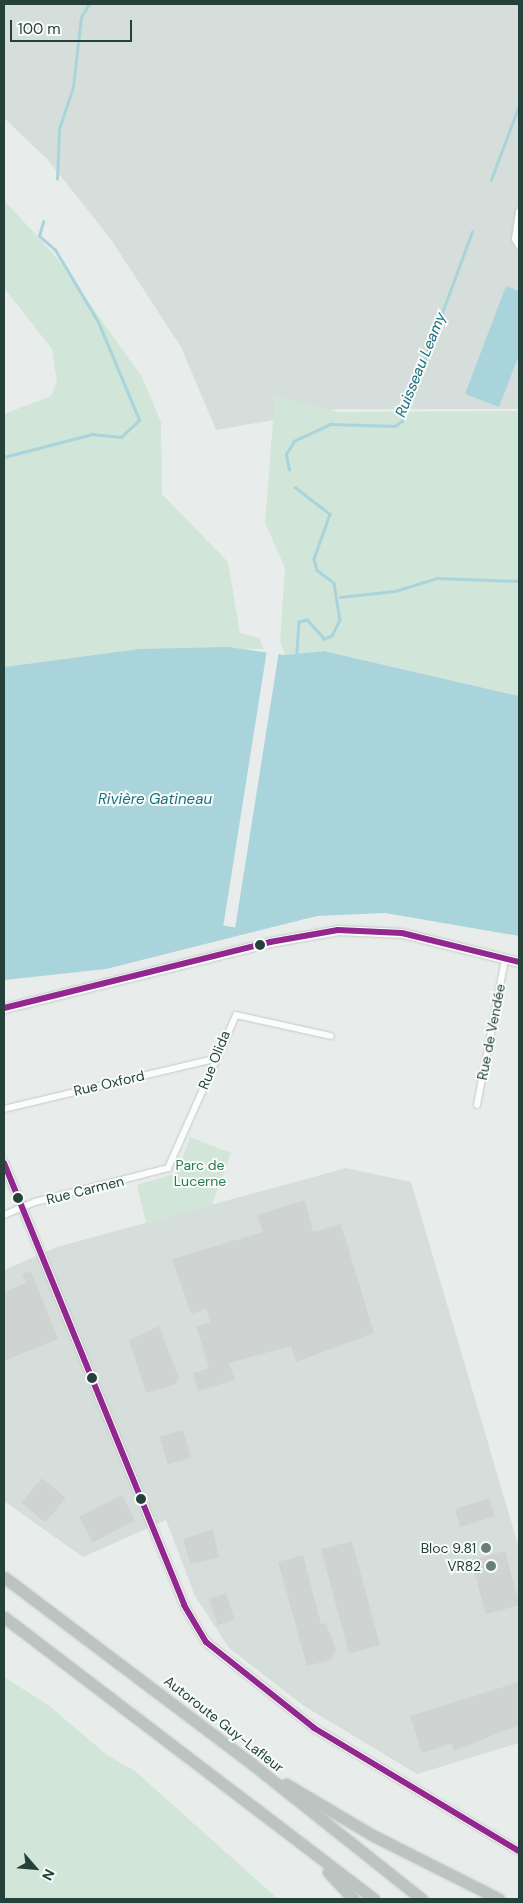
<!DOCTYPE html>
<meta charset="utf-8">
<style>
body{margin:0}
#map{position:relative;width:523px;height:1903px;overflow:hidden;background:#e8edeb;font-family:"DM Sans",sans-serif}
div>[style]{position:absolute}
.built>*{inset:0;background:#d6dedb}
.green>*{inset:0;background:#d1e6d8}
.water>*{inset:0;background:#a9d4db}
.pier>*{inset:0;background:#e8edeb;transform-origin:0 0}
.stream>*{height:2.5px;margin:-1.25px;padding:0 1.25px;transform-origin:1.25px;border-radius:1.25px;background:#a9d4db}
.building>*{inset:0;background:#cfd4d2;transform-origin:0 0}
.roads{filter:drop-shadow(0 0 1px #c5cac8) drop-shadow(0 0 1px #c5cac8)}
.minor>*{height:6px;margin:-3px;padding:0 3px;transform-origin:3px;border-radius:3px;background:#fcfcfc}
.tertiary>*{height:8px;margin:-4px;padding:0 4px;transform-origin:4px;border-radius:4px;background:#fcfcfc}
.secondary>*{height:9px;margin:-4.5px;padding:0 4.5px;transform-origin:4.5px;border-radius:4.5px;background:#fcfcfc}
.motorway>*{height:11px;margin:-5.5px;padding:0 5.5px;transform-origin:5.5px;border-radius:5.5px;background:#bcc4c2}
.bus-1>*{height:6px;margin:-3px;padding:0 3px;transform-origin:3px;border-radius:3px;background:#922790}
.dots>*{width:14px;height:14px;translate:-50% -50%;box-sizing:border-box;border:2px solid #f7fbf9;border-radius:50%}
span{translate:-50% -50%;white-space:nowrap;text-align:center;line-height:1.15;-webkit-text-stroke:4px #f7fbf9;paint-order:stroke}
.street-label{font-size:14px;color:#24423a}
.park-label{font-size:14px;color:#2d7a4b}
.poi-label{font-size:14px;color:#24423a}
.right{translate:-100% -50%;text-align:right}
.water-label{font-size:15px;color:#1c6f80;font-style:italic}
.frame{position:absolute;inset:0;border:5px solid #24423a;pointer-events:none}
.north{position:absolute;left:10px;top:1843px;width:50px;height:50px;-webkit-text-stroke:4px #f7fbf9;paint-order:stroke;rotate:117deg;font-size:14px;font-weight:700;line-height:20px;text-align:center;color:#24423a}
.north::after{content:'';display:block;margin:auto;width:18px;height:22px;background:#24423a;clip-path:polygon(50% 0,100% 100%,50% 72%,0 100%)}
.scale{position:absolute;left:10px;top:20px;width:122px;height:22px;box-sizing:border-box;border:2px solid #24423a;border-top:0;padding-left:6px;font-size:15px;line-height:18px;white-space:nowrap;color:#24423a;-webkit-text-stroke:4px #f7fbf9;paint-order:stroke}
</style>
<div id="map">
<div class="built">
<div style="clip-path:polygon(4px 4px,519px 4px,519px 409px,337px 409px,216px 430px,181px 347px,110px 238px,47px 159px,4px 118px)"></div>
<div style="clip-path:polygon(346px 1168px,411px 1182px,519px 1548px,519px 1743px,417px 1774px,304px 1706px,229px 1648px,195px 1596px,166px 1520px,83px 1557px,4px 1501px,4px 1270px,57px 1247px)"></div>
</div>
<div class="green">
<div style="clip-path:polygon(4px 200px,57px 258px,142px 377px,161px 422px,162px 494px,228px 562px,240px 633px,259px 638px,264px 649px,139px 649px,4px 667px,4px 414px,51px 396px,57px 382px,52px 349px,4px 288px)"></div>
<div style="clip-path:polygon(275px 396px,337px 412px,519px 411px,519px 696px,325px 651px,285px 655px,280px 642px,285px 568px,265px 523px)"></div>
<div style="clip-path:polygon(190px 1137px,231px 1153px,212px 1205px,146px 1223px,137px 1185px,177px 1173px)"></div>
<div style="clip-path:polygon(4px 1677px,48px 1705px,107px 1755px,135px 1771px,278px 1899px,4px 1899px)"></div>
</div>
<div class="water">
<div style="clip-path:polygon(506px 286px,519px 291px,519px 355px,499px 407px,465px 394px)"></div>
<div style="clip-path:polygon(228px 647px,285px 655px,324px 651px,519px 696px,519px 936px,385px 913px,317px 916px,106px 969px,4px 980px,4px 667px,139px 649px)"></div>
</div>
<div class="pier">
<div style="left:267px;top:650px;width:12px;height:279px;rotate:9deg"></div>
</div>
<div class="stream">
<div style="left:57px;top:179px;width:50px;rotate:-87.7deg"></div>
<div style="left:59px;top:129px;width:44px;rotate:-71.6deg"></div>
<div style="left:73px;top:87px;width:70px;rotate:-83.5deg"></div>
<div style="left:81px;top:17px;width:15px;rotate:-58deg"></div>
<div style="left:491px;top:180px;width:80px;rotate:-69.5deg"></div>
<div style="left:4px;top:457px;width:91px;rotate:-14.6deg"></div>
<div style="left:92px;top:434px;width:29px;rotate:6deg"></div>
<div style="left:121px;top:437px;width:25px;rotate:-43deg"></div>
<div style="left:139px;top:420px;width:106px;rotate:-112.7deg"></div>
<div style="left:98px;top:322px;width:84px;rotate:-120.8deg"></div>
<div style="left:55px;top:250px;width:21px;rotate:-139deg"></div>
<div style="left:39px;top:236px;width:15px;rotate:-74deg"></div>
<div style="left:289px;top:470px;width:16px;rotate:-101deg"></div>
<div style="left:286px;top:454px;width:15px;rotate:-58deg"></div>
<div style="left:294px;top:441px;width:40px;rotate:-25deg"></div>
<div style="left:330px;top:424px;width:65px;rotate:1.8deg"></div>
<div style="left:395px;top:426px;width:9px;rotate:-36deg"></div>
<div style="left:402px;top:421px;width:202px;rotate:-69.7deg"></div>
<div style="left:295px;top:487px;width:44px;rotate:37.6deg"></div>
<div style="left:330px;top:514px;width:48px;rotate:109.6deg"></div>
<div style="left:314px;top:559px;width:11px;rotate:75deg"></div>
<div style="left:317px;top:570px;width:21px;rotate:37deg"></div>
<div style="left:334px;top:583px;width:37px;rotate:81deg"></div>
<div style="left:340px;top:620px;width:18px;rotate:117deg"></div>
<div style="left:332px;top:636px;width:9px;rotate:159deg"></div>
<div style="left:324px;top:639px;width:25px;rotate:-132deg"></div>
<div style="left:307px;top:620px;width:8px;rotate:166deg"></div>
<div style="left:299px;top:622px;width:32px;rotate:94deg"></div>
<div style="left:340px;top:597px;width:55px;rotate:-6.2deg"></div>
<div style="left:395px;top:591px;width:44px;rotate:-17.2deg"></div>
<div style="left:437px;top:578px;width:82px;rotate:2.1deg"></div>
</div>
<div class="building">
<div style="clip-path:polygon(305px 1200px,313px 1232px,341px 1224px,374px 1333px,296px 1362px,291px 1346px,229px 1363px,235px 1380px,198px 1391px,193px 1373px,209px 1368px,196px 1326px,210px 1322px,206px 1309px,191px 1314px,172px 1259px,263px 1232px,257px 1215px)"></div>
<div style="clip-path:polygon(31px 1271px,58px 1339px,4px 1361px,4px 1292px,26px 1283px,22px 1274px)"></div>
<div style="clip-path:polygon(159px 1326px,179px 1378px,176px 1384px,146px 1393px,129px 1340px)"></div>
<div style="left:183px;top:1430px;width:29px;height:24px;rotate:74deg"></div>
<div style="left:42px;top:1478px;width:31px;height:32px;rotate:40deg"></div>
<div style="left:122px;top:1495px;width:29px;height:48px;rotate:63deg"></div>
<div style="left:489px;top:1498px;width:19px;height:36px;rotate:72deg"></div>
<div style="clip-path:polygon(213px 1529px,219px 1558px,190px 1564px,183px 1539px)"></div>
<div style="left:352px;top:1541px;width:108px;height:32px;rotate:75deg"></div>
<div style="left:505px;top:1551px;width:56px;height:35px;rotate:75deg"></div>
<div style="clip-path:polygon(303px 1555px,321px 1624px,326px 1623px,336px 1650px,331px 1660px,307px 1666px,278px 1562px)"></div>
<div style="left:226px;top:1593px;width:28px;height:18px;rotate:72deg"></div>
<div style="clip-path:polygon(519px 1682px,519px 1725px,454px 1751px,451px 1744px,422px 1753px,410px 1716px)"></div>
</div>
<div class="roads">
<div class="minor">
<div style="left:519px;top:211px;width:28px;rotate:98deg"></div>
<div style="left:515px;top:239px;width:8px;rotate:60deg"></div>
<div style="left:477px;top:1105px;width:149px;rotate:-79.1deg"></div>
<div style="left:4px;top:1109px;width:216px;rotate:-13.4deg"></div>
<div style="left:4px;top:1215px;width:34px;rotate:-23deg"></div>
<div style="left:35px;top:1202px;width:137px;rotate:-14.3deg"></div>
<div style="left:168px;top:1168px;width:167px;rotate:-66deg"></div>
<div style="left:236px;top:1015px;width:97px;rotate:12.5deg"></div>
</div>
<div class="tertiary">
<div style="left:4px;top:1163px;width:477px;rotate:67.8deg"></div>
<div style="left:184px;top:1605px;width:43px;rotate:59.3deg"></div>
<div style="left:206px;top:1642px;width:138px;rotate:38.5deg"></div>
<div style="left:314px;top:1728px;width:239px;rotate:31deg"></div>
</div>
<div class="secondary">
<div style="left:4px;top:1008px;width:274px;rotate:-13.9deg"></div>
<div style="left:270px;top:942px;width:69px;rotate:-10deg"></div>
<div style="left:338px;top:930px;width:64px;rotate:2.7deg"></div>
<div style="left:402px;top:933px;width:121px;rotate:13.9deg"></div>
</div>
<div class="motorway">
<div style="left:4px;top:1577px;width:311px;rotate:37deg"></div>
<div style="left:252px;top:1764px;width:217px;rotate:38.5deg"></div>
<div style="left:4px;top:1617px;width:465px;rotate:37.3deg"></div>
<div style="left:286px;top:1784px;width:102px;rotate:30.6deg"></div>
<div style="left:374px;top:1836px;width:140px;rotate:26.7deg"></div>
<div style="left:328px;top:1872px;width:37px;rotate:47deg"></div>
</div>
</div>
<div class="bus-1">
<div style="left:4px;top:1008px;width:274px;rotate:-13.9deg"></div>
<div style="left:270px;top:942px;width:69px;rotate:-10deg"></div>
<div style="left:338px;top:930px;width:64px;rotate:2.7deg"></div>
<div style="left:402px;top:933px;width:121px;rotate:13.9deg"></div>
<div style="left:4px;top:1163px;width:477px;rotate:67.8deg"></div>
<div style="left:184px;top:1605px;width:43px;rotate:59.3deg"></div>
<div style="left:206px;top:1642px;width:138px;rotate:38.5deg"></div>
<div style="left:314px;top:1728px;width:239px;rotate:31deg"></div>
</div>
<div class="dots">
<div style="left:260px;top:945px;background:#24423a"></div>
<div style="left:18px;top:1198px;background:#24423a"></div>
<div style="left:92px;top:1378px;background:#24423a"></div>
<div style="left:141px;top:1499px;background:#24423a"></div>
<div style="left:486px;top:1548px;background:#697e78"></div>
<div style="left:491px;top:1566px;background:#697e78"></div>
</div>
<div class="street-label">
<span style="left:491px;top:1032px;rotate:-79deg">Rue de Vendée</span>
<span style="left:214px;top:1060px;rotate:-68deg">Rue Olida</span>
<span style="left:109px;top:1083px;rotate:-13deg">Rue Oxford</span>
<span style="left:85px;top:1190px;rotate:-14deg">Rue Carmen</span>
<span style="left:224px;top:1724px;rotate:38deg">Autoroute Guy-Lafleur</span>
</div>
<div class="park-label">
<span style="left:200px;top:1173px">Parc de<br>Lucerne</span>
</div>
<div class="poi-label">
<span class="right" style="left:476px;top:1548px">Bloc 9.81</span>
<span class="right" style="left:481px;top:1566px">VR82</span>
</div>
<div class="water-label">
<span style="left:421px;top:365px;rotate:-68deg">Ruisseau Leamy</span>
<span style="left:155px;top:800px">Rivière Gatineau</span>
</div>
<div class="frame"></div>
<div class="north">N</div>
<div class="scale">100 m</div>
</div>
